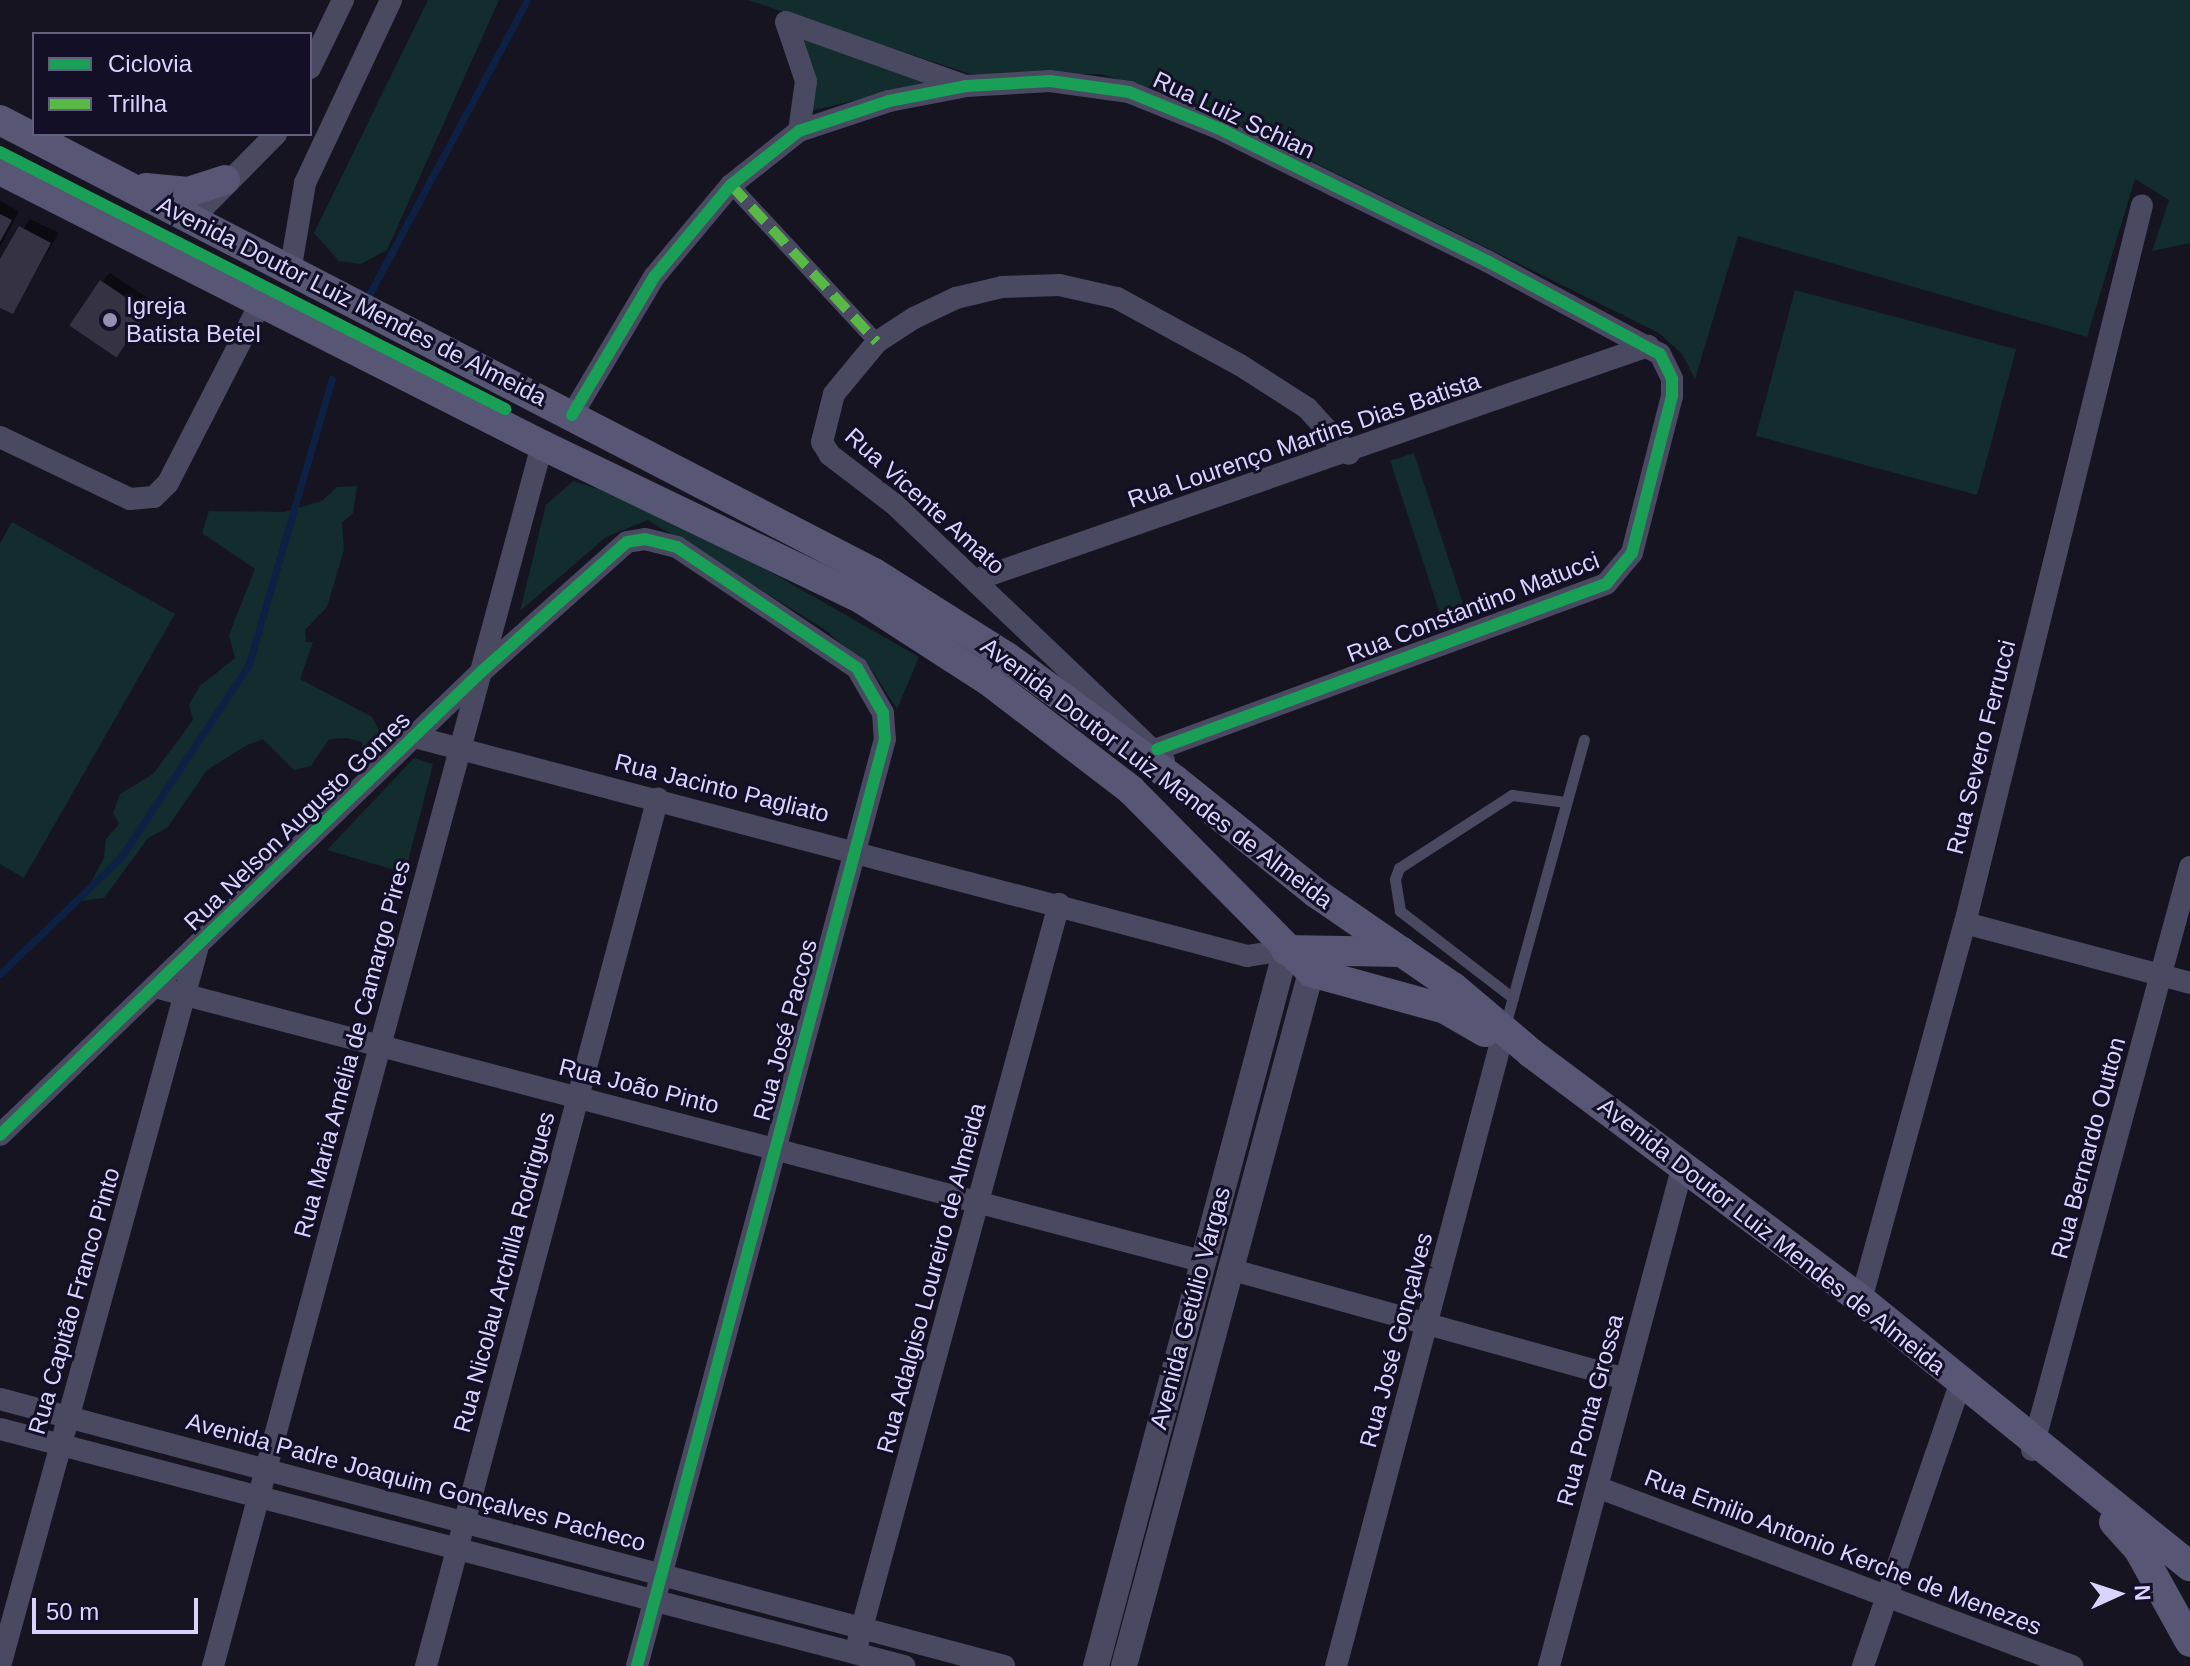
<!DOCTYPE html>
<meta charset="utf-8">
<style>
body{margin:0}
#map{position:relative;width:2190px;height:1666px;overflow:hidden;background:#161421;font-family:Arial,sans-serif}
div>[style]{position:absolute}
.green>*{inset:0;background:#132c2d;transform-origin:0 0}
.shadow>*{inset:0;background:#0007}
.stream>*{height:7px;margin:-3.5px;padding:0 3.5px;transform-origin:3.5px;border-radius:3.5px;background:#0d2144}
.building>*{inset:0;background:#343243;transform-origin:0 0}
.service>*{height:11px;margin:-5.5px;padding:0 5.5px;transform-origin:5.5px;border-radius:5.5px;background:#4a4962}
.pedestrian>*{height:16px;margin:-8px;padding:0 8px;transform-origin:8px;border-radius:8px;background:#4a4962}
.minor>*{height:22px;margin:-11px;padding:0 11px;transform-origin:11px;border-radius:11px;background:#4a4962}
.tertiary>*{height:26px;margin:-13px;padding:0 13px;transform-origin:13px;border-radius:13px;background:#4a4962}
.secondary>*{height:30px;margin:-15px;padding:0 15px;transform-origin:15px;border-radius:15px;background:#575674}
.quiet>*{height:10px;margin-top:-5px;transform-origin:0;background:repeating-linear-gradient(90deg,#58b947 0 20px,transparent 0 30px)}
.cycleway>*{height:12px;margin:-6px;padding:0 6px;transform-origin:6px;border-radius:6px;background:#1a9f57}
.dots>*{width:22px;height:22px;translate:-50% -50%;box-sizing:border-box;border:4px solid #130f26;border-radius:50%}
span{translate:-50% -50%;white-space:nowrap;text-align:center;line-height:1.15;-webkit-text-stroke:6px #130f26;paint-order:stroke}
.street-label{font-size:24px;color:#d9d4ff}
.poi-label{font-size:24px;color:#d9d4ff}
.left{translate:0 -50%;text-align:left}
.legend{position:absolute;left:32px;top:32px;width:280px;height:104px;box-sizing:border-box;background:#130f26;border:2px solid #625e7d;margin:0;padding:10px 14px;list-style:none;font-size:24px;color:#d9d4ff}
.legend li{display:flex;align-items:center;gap:16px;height:40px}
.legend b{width:40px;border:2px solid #625e7d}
.north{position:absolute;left:2078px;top:1554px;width:80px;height:80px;-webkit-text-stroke:6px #130f26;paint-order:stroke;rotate:87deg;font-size:22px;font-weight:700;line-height:32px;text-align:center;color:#d9d4ff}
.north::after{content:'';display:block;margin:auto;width:28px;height:36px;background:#d9d4ff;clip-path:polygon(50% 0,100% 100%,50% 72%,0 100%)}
.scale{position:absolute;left:32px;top:1598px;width:166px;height:36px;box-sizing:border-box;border:4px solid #d9d4ff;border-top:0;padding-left:10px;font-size:24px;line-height:28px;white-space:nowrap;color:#d9d4ff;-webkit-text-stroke:6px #130f26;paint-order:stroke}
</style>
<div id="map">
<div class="green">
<div style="clip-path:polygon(428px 0,499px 0,387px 250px,361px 264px,339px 261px,314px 233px)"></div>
<div style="clip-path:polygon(748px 0,2190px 0,2190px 243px,2152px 251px,2169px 200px,2135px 179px,2087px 337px,1738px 236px,1695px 379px,1682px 354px,1659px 333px,1184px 98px,1100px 74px,970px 74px)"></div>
<div style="clip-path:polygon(803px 33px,934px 82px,810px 111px)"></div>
<div style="left:1795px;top:290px;width:229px;height:151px;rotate:15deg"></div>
<div style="left:1414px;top:453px;width:168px;height:25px;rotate:72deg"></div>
<div style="clip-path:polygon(573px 481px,659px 508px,919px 657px,897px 709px,871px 669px,824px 629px,648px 520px,606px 537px,520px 611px,546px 505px)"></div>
<div style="clip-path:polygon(357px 486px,353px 513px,342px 522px,344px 550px,327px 607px,305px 630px,306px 642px,313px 642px,300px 679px,372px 717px,380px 732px,373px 763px,364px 765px,362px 742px,347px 738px,329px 739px,311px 766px,294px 770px,263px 739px,247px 745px,207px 770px,167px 828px,148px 838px,104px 898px,81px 901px,104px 858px,106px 839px,119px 824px,113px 813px,120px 794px,153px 774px,193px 720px,189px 704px,200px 686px,235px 658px,229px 635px,255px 569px,202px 533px,209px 511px,284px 512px,322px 501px,337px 487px)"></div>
<div style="clip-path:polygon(12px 522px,175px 614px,24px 878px,0 864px,0 543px)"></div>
<div style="clip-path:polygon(414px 758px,433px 764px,405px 873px,327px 850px)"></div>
</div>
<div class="shadow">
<div style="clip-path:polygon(0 201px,19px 211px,0 247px)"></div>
<div style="clip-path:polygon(30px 219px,59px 233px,12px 312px,0 305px,0 263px)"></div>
<div style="clip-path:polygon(110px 273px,154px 302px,118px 355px,101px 282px)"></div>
</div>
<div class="stream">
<div style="left:370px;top:293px;width:332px;rotate:-61.8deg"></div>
<div style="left:0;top:974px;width:168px;rotate:-44deg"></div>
<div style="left:121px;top:857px;width:232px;rotate:-56.4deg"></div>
<div style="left:249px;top:664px;width:297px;rotate:-73.8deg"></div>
</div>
<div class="building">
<div style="clip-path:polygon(0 214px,12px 220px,0 242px)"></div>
<div style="clip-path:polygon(19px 226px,51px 243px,13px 314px,0 308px,0 259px)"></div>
<div style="left:100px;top:280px;width:57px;height:55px;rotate:34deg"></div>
</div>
<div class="service">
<div style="left:1513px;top:998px;width:143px;rotate:-142.4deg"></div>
<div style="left:1400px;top:911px;width:32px;rotate:-99deg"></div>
<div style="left:1395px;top:879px;width:12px;rotate:-70deg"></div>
<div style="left:1399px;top:868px;width:135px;rotate:-32.9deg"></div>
<div style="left:1512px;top:795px;width:54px;rotate:7.4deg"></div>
<div style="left:1505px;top:1026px;width:297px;rotate:-74.6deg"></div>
</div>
<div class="pedestrian">
<div style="left:731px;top:185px;width:214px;rotate:47.1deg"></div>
</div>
<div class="minor">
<div style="left:310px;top:68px;width:76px;rotate:-64.1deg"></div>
<div style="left:799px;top:131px;width:50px;rotate:-82deg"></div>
<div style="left:806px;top:81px;width:62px;rotate:-108.7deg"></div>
<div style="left:786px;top:22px;width:191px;rotate:19.6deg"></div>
<div style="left:191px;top:220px;width:121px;rotate:-45.3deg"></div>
<div style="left:290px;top:272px;width:90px;rotate:-80.4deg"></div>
<div style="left:305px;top:183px;width:202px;rotate:-64.8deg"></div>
<div style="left:572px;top:415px;width:161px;rotate:-59.3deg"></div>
<div style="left:654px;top:277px;width:120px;rotate:-50.1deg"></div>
<div style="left:731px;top:185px;width:87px;rotate:-38.5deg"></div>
<div style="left:799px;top:131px;width:95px;rotate:-18.4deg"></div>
<div style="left:889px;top:101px;width:78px;rotate:-11deg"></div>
<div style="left:966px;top:86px;width:84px;rotate:-3.4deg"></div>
<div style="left:1050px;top:81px;width:80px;rotate:7.9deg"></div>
<div style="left:1129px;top:92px;width:98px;rotate:22.1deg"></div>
<div style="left:1220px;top:129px;width:298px;rotate:26.3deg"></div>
<div style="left:1487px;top:261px;width:196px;rotate:28.3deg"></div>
<div style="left:1660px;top:354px;width:28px;rotate:64deg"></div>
<div style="left:1672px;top:379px;width:17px;rotate:90deg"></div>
<div style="left:1672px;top:396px;width:162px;rotate:104.3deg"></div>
<div style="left:1632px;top:553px;width:40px;rotate:130deg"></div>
<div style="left:1606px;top:584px;width:478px;rotate:159.8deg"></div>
<div style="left:0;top:437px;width:144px;rotate:25.5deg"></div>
<div style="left:130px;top:499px;width:24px;rotate:-5deg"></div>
<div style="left:154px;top:497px;width:20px;rotate:-45deg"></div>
<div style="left:168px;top:483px;width:201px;rotate:-62.8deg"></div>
<div style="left:975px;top:580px;width:713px;rotate:-19.17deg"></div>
<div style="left:415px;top:737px;width:860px;rotate:14.75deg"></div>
<div style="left:1247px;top:956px;width:39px;rotate:-9deg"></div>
<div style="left:1164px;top:761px;width:373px;rotate:-136.4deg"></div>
<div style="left:894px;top:504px;width:81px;rotate:-142.6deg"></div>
<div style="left:830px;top:455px;width:15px;rotate:-122deg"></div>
<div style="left:822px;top:442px;width:49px;rotate:-76deg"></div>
<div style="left:834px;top:394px;width:67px;rotate:-50.4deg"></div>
<div style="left:877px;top:342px;width:44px;rotate:-33deg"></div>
<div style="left:914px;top:318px;width:47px;rotate:-25.5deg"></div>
<div style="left:956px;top:298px;width:47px;rotate:-13.4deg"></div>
<div style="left:1002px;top:287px;width:57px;rotate:-2deg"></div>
<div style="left:1059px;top:285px;width:59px;rotate:12.6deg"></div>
<div style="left:1117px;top:298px;width:140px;rotate:28.6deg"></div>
<div style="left:1240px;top:365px;width:80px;rotate:32.7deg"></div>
<div style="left:1307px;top:408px;width:62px;rotate:47.6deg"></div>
<div style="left:1965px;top:923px;width:233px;rotate:14.9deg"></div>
<div style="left:155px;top:987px;width:1082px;rotate:14.67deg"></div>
<div style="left:0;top:1135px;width:668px;rotate:-43.91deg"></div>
<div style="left:481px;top:672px;width:195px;rotate:-41.7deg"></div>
<div style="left:627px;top:542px;width:18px;rotate:-9deg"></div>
<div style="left:645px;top:539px;width:33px;rotate:14deg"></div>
<div style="left:677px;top:547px;width:217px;rotate:33.9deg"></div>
<div style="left:857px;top:668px;width:52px;rotate:60deg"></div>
<div style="left:883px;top:713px;width:26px;rotate:86deg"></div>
<div style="left:885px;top:739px;width:960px;rotate:104.98deg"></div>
<div style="left:1229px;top:1269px;width:412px;rotate:15.5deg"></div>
<div style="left:1861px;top:1300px;width:391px;rotate:-74.6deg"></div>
<div style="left:1965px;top:923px;width:739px;rotate:-76.15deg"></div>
<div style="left:0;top:1399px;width:1039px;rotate:14.89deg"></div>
<div style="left:0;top:1429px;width:935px;rotate:14.69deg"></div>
<div style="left:2032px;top:1450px;width:604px;rotate:-74.84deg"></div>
<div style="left:1597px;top:1487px;width:508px;rotate:20.65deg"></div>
<div style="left:858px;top:1642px;width:765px;rotate:-74.76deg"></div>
<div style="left:0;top:1666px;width:743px;rotate:-74.62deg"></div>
<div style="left:213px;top:1666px;width:1265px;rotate:-74.92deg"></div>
<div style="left:426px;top:1666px;width:898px;rotate:-75.04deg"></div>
<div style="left:1336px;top:1666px;width:661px;rotate:-75.19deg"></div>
<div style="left:1549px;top:1666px;width:514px;rotate:-75.02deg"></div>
<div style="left:1863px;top:1666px;width:300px;rotate:-71deg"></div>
</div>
<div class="tertiary">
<div style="left:1096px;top:1666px;width:741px;rotate:-75.14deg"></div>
<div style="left:1124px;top:1666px;width:719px;rotate:-74.92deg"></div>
</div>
<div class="secondary">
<div style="left:0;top:120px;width:984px;rotate:27.4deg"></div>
<div style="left:874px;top:573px;width:157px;rotate:32.3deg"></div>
<div style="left:1007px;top:657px;width:208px;rotate:36.2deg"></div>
<div style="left:1175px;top:780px;width:181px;rotate:38.7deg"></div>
<div style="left:1316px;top:893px;width:166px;rotate:34.5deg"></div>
<div style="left:1453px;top:987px;width:102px;rotate:40.2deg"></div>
<div style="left:1531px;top:1053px;width:412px;rotate:36.8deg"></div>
<div style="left:1861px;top:1300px;width:423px;rotate:39deg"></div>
<div style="left:0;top:170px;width:608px;rotate:26.9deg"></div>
<div style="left:542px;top:445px;width:353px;rotate:25.7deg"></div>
<div style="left:860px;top:598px;width:153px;rotate:32.8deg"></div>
<div style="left:989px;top:681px;width:179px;rotate:37.5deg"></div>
<div style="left:1131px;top:790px;width:256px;rotate:45.3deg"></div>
<div style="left:1311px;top:972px;width:139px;rotate:15.4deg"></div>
<div style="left:1445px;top:1009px;width:46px;rotate:29.9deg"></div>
<div style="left:146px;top:188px;width:42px;rotate:5.4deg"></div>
<div style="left:188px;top:192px;width:39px;rotate:-18deg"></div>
<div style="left:1286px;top:950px;width:116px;rotate:1deg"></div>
<div style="left:2114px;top:1522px;width:38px;rotate:48deg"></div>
<div style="left:2139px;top:1550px;width:105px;rotate:61deg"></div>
</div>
<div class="quiet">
<div style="left:731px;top:185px;width:214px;rotate:47.1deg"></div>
</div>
<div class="cycleway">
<div style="left:0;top:152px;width:567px;rotate:26.97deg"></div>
<div style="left:572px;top:415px;width:161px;rotate:-59.3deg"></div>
<div style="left:654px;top:277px;width:120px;rotate:-50.1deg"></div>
<div style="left:731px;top:185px;width:87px;rotate:-38.5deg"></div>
<div style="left:799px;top:131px;width:95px;rotate:-18.4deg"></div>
<div style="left:889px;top:101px;width:78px;rotate:-11deg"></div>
<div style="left:966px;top:86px;width:84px;rotate:-3.4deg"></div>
<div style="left:1050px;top:81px;width:80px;rotate:7.9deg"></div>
<div style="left:1129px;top:92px;width:98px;rotate:22.1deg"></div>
<div style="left:1220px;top:129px;width:298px;rotate:26.3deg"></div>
<div style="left:1487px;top:261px;width:196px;rotate:28.3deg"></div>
<div style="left:1660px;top:354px;width:28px;rotate:64deg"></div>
<div style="left:1672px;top:379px;width:17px;rotate:90deg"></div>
<div style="left:1672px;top:396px;width:162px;rotate:104.3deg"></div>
<div style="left:1632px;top:553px;width:40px;rotate:130deg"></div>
<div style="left:1606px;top:584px;width:478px;rotate:159.8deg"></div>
<div style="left:0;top:1135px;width:668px;rotate:-43.91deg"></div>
<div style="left:481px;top:672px;width:195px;rotate:-41.7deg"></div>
<div style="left:627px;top:542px;width:18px;rotate:-9deg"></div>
<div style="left:645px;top:539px;width:33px;rotate:14deg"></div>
<div style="left:677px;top:547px;width:217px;rotate:33.9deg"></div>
<div style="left:857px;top:668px;width:52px;rotate:60deg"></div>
<div style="left:883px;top:713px;width:26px;rotate:86deg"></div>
<div style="left:885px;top:739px;width:960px;rotate:104.98deg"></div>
</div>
<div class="dots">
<div style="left:110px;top:320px;background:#9591b1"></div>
</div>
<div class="street-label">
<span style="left:1234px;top:115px;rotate:25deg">Rua Luiz Schian</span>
<span style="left:352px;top:301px;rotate:27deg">Avenida Doutor Luiz Mendes de Almeida</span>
<span style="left:1304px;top:440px;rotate:-19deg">Rua Lourenço Martins Dias Batista</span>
<span style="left:925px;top:501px;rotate:42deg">Rua Vicente Amato</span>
<span style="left:1473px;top:607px;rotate:-21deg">Rua Constantino Matucci</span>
<span style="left:1981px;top:747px;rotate:-76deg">Rua Severo Ferrucci</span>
<span style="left:1157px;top:773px;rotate:37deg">Avenida Doutor Luiz Mendes de Almeida</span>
<span style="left:722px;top:788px;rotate:14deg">Rua Jacinto Pagliato</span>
<span style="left:297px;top:821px;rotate:-44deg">Rua Nelson Augusto Gomes</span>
<span style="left:785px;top:1030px;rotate:-75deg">Rua José Paccos</span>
<span style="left:352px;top:1049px;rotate:-75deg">Rua Maria Amélia de Camargo Pires</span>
<span style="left:639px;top:1086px;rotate:14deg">Rua João Pinto</span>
<span style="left:2088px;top:1148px;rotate:-75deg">Rua Bernardo Outton</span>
<span style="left:1772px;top:1236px;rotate:38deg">Avenida Doutor Luiz Mendes de Almeida</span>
<span style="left:504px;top:1272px;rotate:-75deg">Rua Nicolau Archilla Rodrigues</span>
<span style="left:931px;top:1278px;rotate:-75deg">Rua Adalgiso Loureiro de Almeida</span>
<span style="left:74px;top:1301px;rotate:-74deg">Rua Capitão Franco Pinto</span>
<span style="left:1190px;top:1308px;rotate:-75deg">Avenida Getúlio Vargas</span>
<span style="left:1396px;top:1340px;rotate:-75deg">Rua José Gonçalves</span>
<span style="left:1590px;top:1410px;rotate:-75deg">Rua Ponta Grossa</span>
<span style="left:416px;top:1482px;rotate:15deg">Avenida Padre Joaquim Gonçalves Pacheco</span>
<span style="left:1843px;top:1552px;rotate:21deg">Rua Emilio Antonio Kerche de Menezes</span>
</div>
<div class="poi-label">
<span class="left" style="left:126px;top:320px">Igreja<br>Batista Betel</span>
</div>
<ul class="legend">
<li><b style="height:10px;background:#1a9f57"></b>Ciclovia</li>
<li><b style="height:10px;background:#58b947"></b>Trilha</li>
</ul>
<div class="north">N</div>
<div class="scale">50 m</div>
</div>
